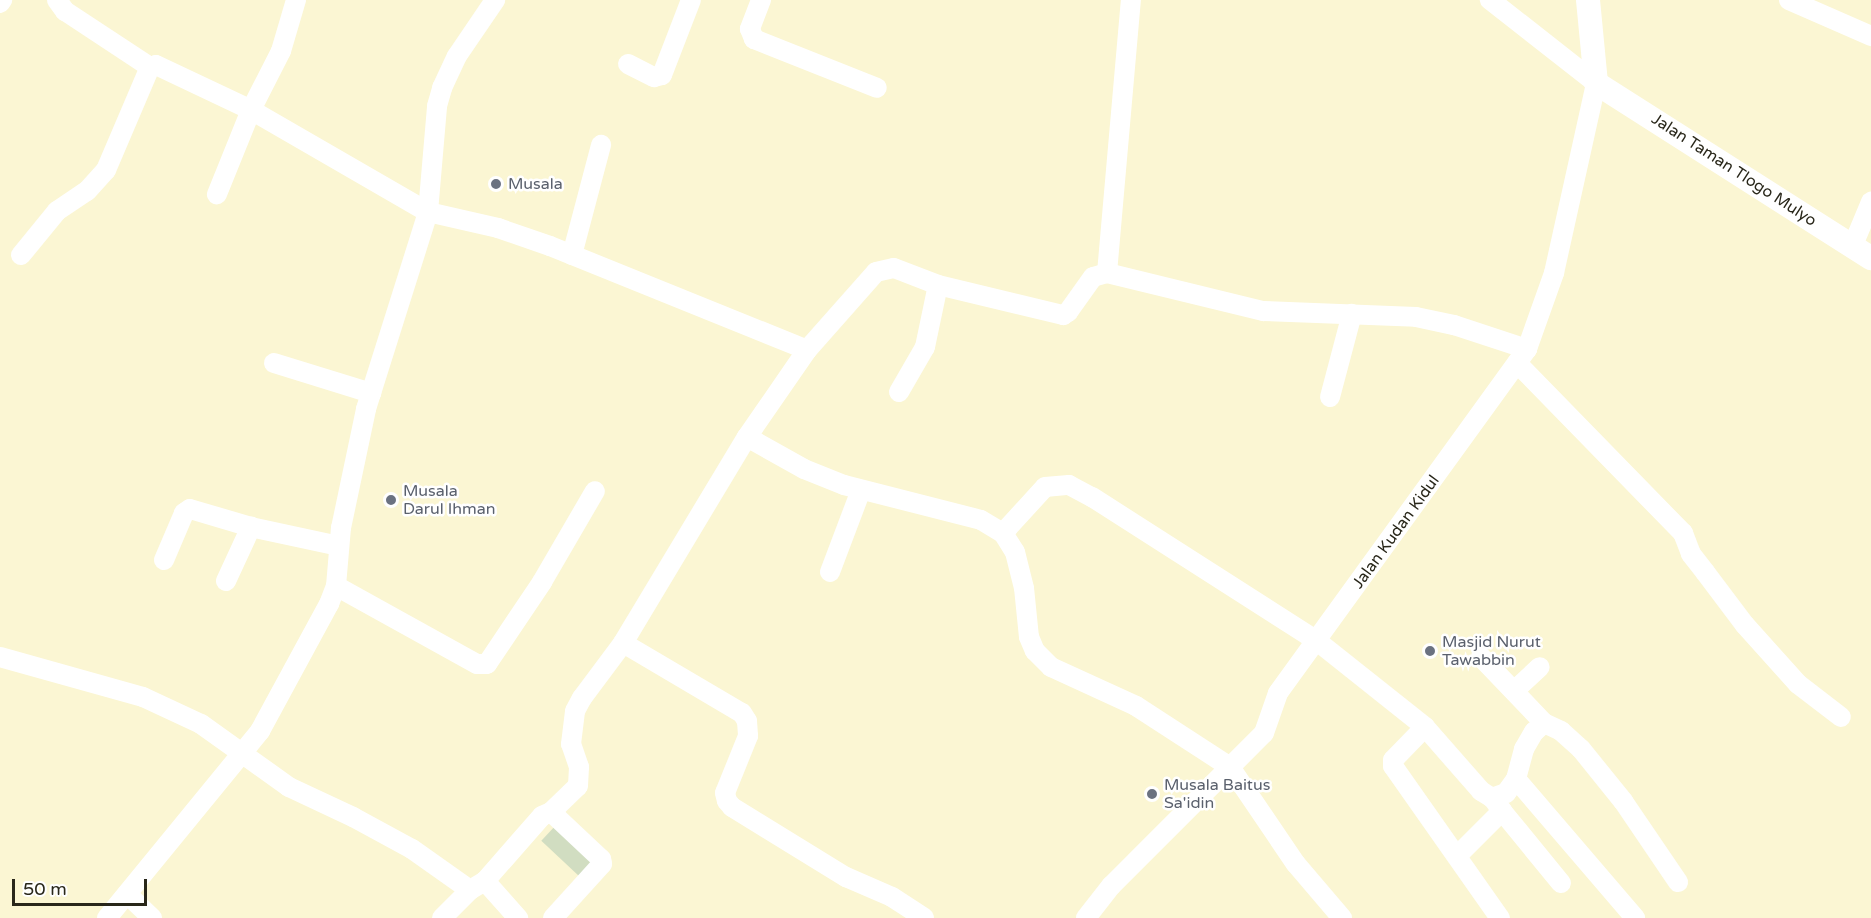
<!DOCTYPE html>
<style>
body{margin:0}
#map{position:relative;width:1871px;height:918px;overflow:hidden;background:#fbf6d3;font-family:"Varela Round",sans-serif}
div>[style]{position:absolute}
.green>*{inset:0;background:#d1ddc1;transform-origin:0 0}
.minor>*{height:20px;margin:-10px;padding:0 10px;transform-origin:10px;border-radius:10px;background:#fff}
.tertiary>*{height:24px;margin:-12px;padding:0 12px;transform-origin:12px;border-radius:12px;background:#fff}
.dots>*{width:16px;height:16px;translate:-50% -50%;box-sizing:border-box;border:3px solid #fff;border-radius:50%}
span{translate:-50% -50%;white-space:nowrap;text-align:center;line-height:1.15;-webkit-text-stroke:5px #fff;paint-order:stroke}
.street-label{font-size:16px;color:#29271a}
.worship-label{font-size:16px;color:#5b616d}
.left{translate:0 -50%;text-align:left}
.scale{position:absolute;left:12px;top:879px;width:135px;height:27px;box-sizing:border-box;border:3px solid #29271a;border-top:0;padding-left:8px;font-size:18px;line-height:21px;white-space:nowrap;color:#29271a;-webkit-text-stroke:4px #fff;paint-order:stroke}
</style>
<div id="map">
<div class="green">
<div style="left:557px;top:824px;width:54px;height:23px;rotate:43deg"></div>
</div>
<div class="minor">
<div style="left:57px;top:0;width:14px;rotate:54deg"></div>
<div style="left:65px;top:11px;width:102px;rotate:33.4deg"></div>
<div style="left:150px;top:67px;width:6px;rotate:-18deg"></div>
<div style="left:156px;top:65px;width:105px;rotate:25.3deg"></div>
<div style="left:251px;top:110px;width:91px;rotate:112deg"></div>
<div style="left:296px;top:0;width:53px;rotate:106.4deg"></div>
<div style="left:281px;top:51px;width:66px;rotate:117deg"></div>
<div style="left:251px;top:110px;width:204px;rotate:30deg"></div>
<div style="left:428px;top:212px;width:72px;rotate:12.9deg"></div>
<div style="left:498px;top:228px;width:55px;rotate:19.1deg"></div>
<div style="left:550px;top:246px;width:277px;rotate:22deg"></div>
<div style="left:761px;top:0;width:31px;rotate:111deg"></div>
<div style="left:750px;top:29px;width:11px;rotate:68deg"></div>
<div style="left:754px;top:39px;width:132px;rotate:21.7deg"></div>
<div style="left:1789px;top:0;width:90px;rotate:23.7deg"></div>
<div style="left:0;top:3px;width:4px;rotate:-56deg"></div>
<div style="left:628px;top:64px;width:29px;rotate:27deg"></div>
<div style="left:654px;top:77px;width:8px;rotate:-14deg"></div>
<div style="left:662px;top:75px;width:80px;rotate:-68.9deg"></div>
<div style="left:1853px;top:245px;width:47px;rotate:-67.3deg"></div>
<div style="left:21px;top:255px;width:57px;rotate:-50.7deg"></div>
<div style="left:57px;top:211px;width:36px;rotate:-34deg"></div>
<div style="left:87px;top:191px;width:28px;rotate:-48deg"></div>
<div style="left:106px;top:170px;width:112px;rotate:-66.9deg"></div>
<div style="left:572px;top:255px;width:114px;rotate:-75.2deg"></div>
<div style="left:1107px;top:273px;width:274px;rotate:-85deg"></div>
<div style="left:274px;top:363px;width:102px;rotate:17.2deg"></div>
<div style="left:1517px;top:363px;width:238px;rotate:45.7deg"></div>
<div style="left:1683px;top:533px;width:22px;rotate:69deg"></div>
<div style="left:1691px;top:554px;width:23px;rotate:52deg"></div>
<div style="left:1705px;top:572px;width:66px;rotate:53deg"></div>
<div style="left:1745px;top:625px;width:79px;rotate:48.1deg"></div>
<div style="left:1798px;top:684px;width:54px;rotate:37.5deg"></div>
<div style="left:899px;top:392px;width:52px;rotate:-60deg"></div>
<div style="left:925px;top:347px;width:63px;rotate:-78.2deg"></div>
<div style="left:1330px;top:397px;width:86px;rotate:-75.2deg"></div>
<div style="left:747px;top:437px;width:65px;rotate:29.3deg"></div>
<div style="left:804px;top:469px;width:43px;rotate:21.8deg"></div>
<div style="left:844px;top:485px;width:141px;rotate:14.3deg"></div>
<div style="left:981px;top:520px;width:26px;rotate:31deg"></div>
<div style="left:1003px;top:533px;width:22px;rotate:58deg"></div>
<div style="left:1015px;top:552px;width:37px;rotate:76deg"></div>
<div style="left:1024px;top:588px;width:49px;rotate:84.2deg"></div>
<div style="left:1029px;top:637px;width:15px;rotate:67deg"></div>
<div style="left:1035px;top:651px;width:23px;rotate:45deg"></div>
<div style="left:1051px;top:667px;width:94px;rotate:24.6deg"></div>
<div style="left:1136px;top:706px;width:112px;rotate:33deg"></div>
<div style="left:1230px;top:767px;width:117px;rotate:55.8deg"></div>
<div style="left:1296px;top:864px;width:71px;rotate:49.6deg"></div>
<div style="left:1003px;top:533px;width:62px;rotate:-47.6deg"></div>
<div style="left:1045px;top:487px;width:24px;rotate:-5deg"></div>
<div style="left:1069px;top:485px;width:26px;rotate:28deg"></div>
<div style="left:1092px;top:497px;width:267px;rotate:32.6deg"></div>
<div style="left:1317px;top:641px;width:138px;rotate:38.5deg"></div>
<div style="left:1425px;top:727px;width:85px;rotate:48.8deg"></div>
<div style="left:1481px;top:791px;width:13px;rotate:32deg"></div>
<div style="left:1492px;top:798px;width:15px;rotate:-20deg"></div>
<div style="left:1506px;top:793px;width:17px;rotate:-54deg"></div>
<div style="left:1516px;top:779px;width:183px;rotate:49.4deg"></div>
<div style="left:164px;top:560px;width:51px;rotate:-66.9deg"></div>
<div style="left:184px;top:513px;width:7px;rotate:-34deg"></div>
<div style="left:190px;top:509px;width:64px;rotate:16.4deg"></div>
<div style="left:251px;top:527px;width:90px;rotate:12.2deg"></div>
<div style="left:830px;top:572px;width:88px;rotate:-69.3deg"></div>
<div style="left:226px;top:581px;width:60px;rotate:-65.2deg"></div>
<div style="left:336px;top:586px;width:161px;rotate:29deg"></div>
<div style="left:477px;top:664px;width:10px"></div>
<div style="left:487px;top:664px;width:99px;rotate:-56.1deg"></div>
<div style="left:542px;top:582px;width:105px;rotate:-59.8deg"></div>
<div style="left:623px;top:643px;width:138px;rotate:30.5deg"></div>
<div style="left:742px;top:713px;width:9px;rotate:58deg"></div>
<div style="left:747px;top:721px;width:15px;rotate:86deg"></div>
<div style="left:748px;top:736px;width:61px;rotate:112deg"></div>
<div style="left:725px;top:793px;width:8px;rotate:76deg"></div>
<div style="left:727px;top:801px;width:8px;rotate:50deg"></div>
<div style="left:732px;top:807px;width:134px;rotate:31.6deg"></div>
<div style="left:846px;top:877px;width:50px;rotate:23.5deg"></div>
<div style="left:892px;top:897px;width:38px;rotate:33deg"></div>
<div style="left:0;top:657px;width:148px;rotate:15.6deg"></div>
<div style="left:143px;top:697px;width:64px;rotate:25deg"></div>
<div style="left:201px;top:724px;width:108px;rotate:35.6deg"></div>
<div style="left:289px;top:787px;width:71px;rotate:25.1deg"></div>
<div style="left:353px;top:817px;width:67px;rotate:28.5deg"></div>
<div style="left:412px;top:849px;width:71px;rotate:35.3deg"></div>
<div style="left:1481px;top:657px;width:91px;rotate:46.3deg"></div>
<div style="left:1514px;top:691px;width:35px;rotate:-43deg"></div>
<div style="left:1425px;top:727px;width:46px;rotate:134.1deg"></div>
<div style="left:1393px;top:760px;width:6px;rotate:90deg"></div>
<div style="left:1393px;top:766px;width:186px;rotate:54.9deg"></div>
<div style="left:1516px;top:779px;width:31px;rotate:-75deg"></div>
<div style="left:1524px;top:749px;width:20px;rotate:-60deg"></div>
<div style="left:1534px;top:732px;width:13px;rotate:-42deg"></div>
<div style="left:1544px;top:723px;width:19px;rotate:25deg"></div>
<div style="left:1561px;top:731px;width:27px;rotate:42deg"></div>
<div style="left:1581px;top:749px;width:67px;rotate:51.1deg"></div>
<div style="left:1623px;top:801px;width:98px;rotate:55.8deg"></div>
<div style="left:1502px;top:811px;width:93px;rotate:50.7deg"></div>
<div style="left:551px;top:812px;width:69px;rotate:43.2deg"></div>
<div style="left:601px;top:859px;width:5px;rotate:79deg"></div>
<div style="left:602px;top:864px;width:73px;rotate:132.2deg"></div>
<div style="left:1457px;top:856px;width:64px;rotate:-45deg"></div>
<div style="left:1502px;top:811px;width:14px;rotate:-126deg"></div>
<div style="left:485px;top:881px;width:50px;rotate:48.3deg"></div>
<div style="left:127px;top:894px;width:35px;rotate:44deg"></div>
<div style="left:107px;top:918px;width:242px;rotate:-50.7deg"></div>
<div style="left:260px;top:731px;width:145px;rotate:-61.5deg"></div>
<div style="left:329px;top:604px;width:19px;rotate:-69deg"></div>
<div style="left:336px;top:586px;width:58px;rotate:-85.1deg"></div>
<div style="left:341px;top:528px;width:122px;rotate:-78.1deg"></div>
<div style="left:366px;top:409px;width:207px;rotate:-72.5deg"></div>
<div style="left:428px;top:212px;width:106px;rotate:-85.1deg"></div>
<div style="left:437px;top:106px;width:19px;rotate:-74deg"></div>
<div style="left:442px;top:88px;width:35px;rotate:-65deg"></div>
<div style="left:457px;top:56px;width:68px;rotate:-55.8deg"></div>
<div style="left:442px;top:918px;width:40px;rotate:-45deg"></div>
<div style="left:470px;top:890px;width:17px;rotate:-31deg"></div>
<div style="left:485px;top:881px;width:86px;rotate:-48.8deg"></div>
<div style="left:542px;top:816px;width:10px;rotate:-24deg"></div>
<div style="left:551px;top:812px;width:37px;rotate:-44deg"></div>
<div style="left:578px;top:786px;width:19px;rotate:-87deg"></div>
<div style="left:579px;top:767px;width:24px;rotate:-109deg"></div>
<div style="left:571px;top:744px;width:33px;rotate:-83deg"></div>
<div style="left:575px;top:711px;width:15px;rotate:-62deg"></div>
<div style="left:582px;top:698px;width:69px;rotate:-53.3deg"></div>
<div style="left:623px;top:643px;width:240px;rotate:-59deg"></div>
<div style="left:747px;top:437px;width:106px;rotate:-55.4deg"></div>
<div style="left:807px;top:350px;width:104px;rotate:-48.5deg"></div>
<div style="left:876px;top:272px;width:18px;rotate:-13deg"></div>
<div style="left:894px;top:268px;width:47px;rotate:21.1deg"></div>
<div style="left:938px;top:285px;width:129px;rotate:13.5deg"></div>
<div style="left:1063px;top:315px;width:6px;rotate:-31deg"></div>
<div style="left:1068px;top:312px;width:43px;rotate:-54.5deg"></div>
<div style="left:1093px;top:277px;width:15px;rotate:-16deg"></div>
<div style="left:1107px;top:273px;width:161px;rotate:13.7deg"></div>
<div style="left:1263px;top:311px;width:153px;rotate:2.2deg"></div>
<div style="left:1416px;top:317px;width:39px;rotate:12deg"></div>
<div style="left:1454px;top:325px;width:77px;rotate:18.2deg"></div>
<div style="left:1086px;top:918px;width:41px;rotate:-52deg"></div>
<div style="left:1111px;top:886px;width:216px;rotate:-45deg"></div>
<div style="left:1264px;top:733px;width:42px;rotate:-70.7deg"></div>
<div style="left:1278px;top:693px;width:425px;rotate:-54.1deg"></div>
<div style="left:1527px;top:349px;width:81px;rotate:-70.4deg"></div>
<div style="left:1554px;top:273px;width:195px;rotate:-77.5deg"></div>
<div style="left:1596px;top:83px;width:135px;rotate:-141.9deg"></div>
</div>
<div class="tertiary">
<div style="left:1588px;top:0;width:83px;rotate:84.5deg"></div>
<div style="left:1596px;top:83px;width:326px;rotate:32.5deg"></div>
</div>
<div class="dots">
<div style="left:496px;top:184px;background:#6b7280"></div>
<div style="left:391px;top:500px;background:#6b7280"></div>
<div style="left:1430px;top:651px;background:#6b7280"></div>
<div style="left:1152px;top:794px;background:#6b7280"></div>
</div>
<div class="street-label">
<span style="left:1734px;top:170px;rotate:33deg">Jalan Taman Tlogo Mulyo</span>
<span style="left:1396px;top:532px;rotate:-54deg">Jalan Kudan Kidul</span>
</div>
<div class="worship-label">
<span class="left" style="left:508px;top:184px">Musala</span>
<span class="left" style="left:403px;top:500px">Musala<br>Darul Ihman</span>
<span class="left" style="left:1442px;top:651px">Masjid Nurut<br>Tawabbin</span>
<span class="left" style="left:1164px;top:794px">Musala Baitus<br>Sa'idin</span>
</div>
<div class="scale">50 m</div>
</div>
